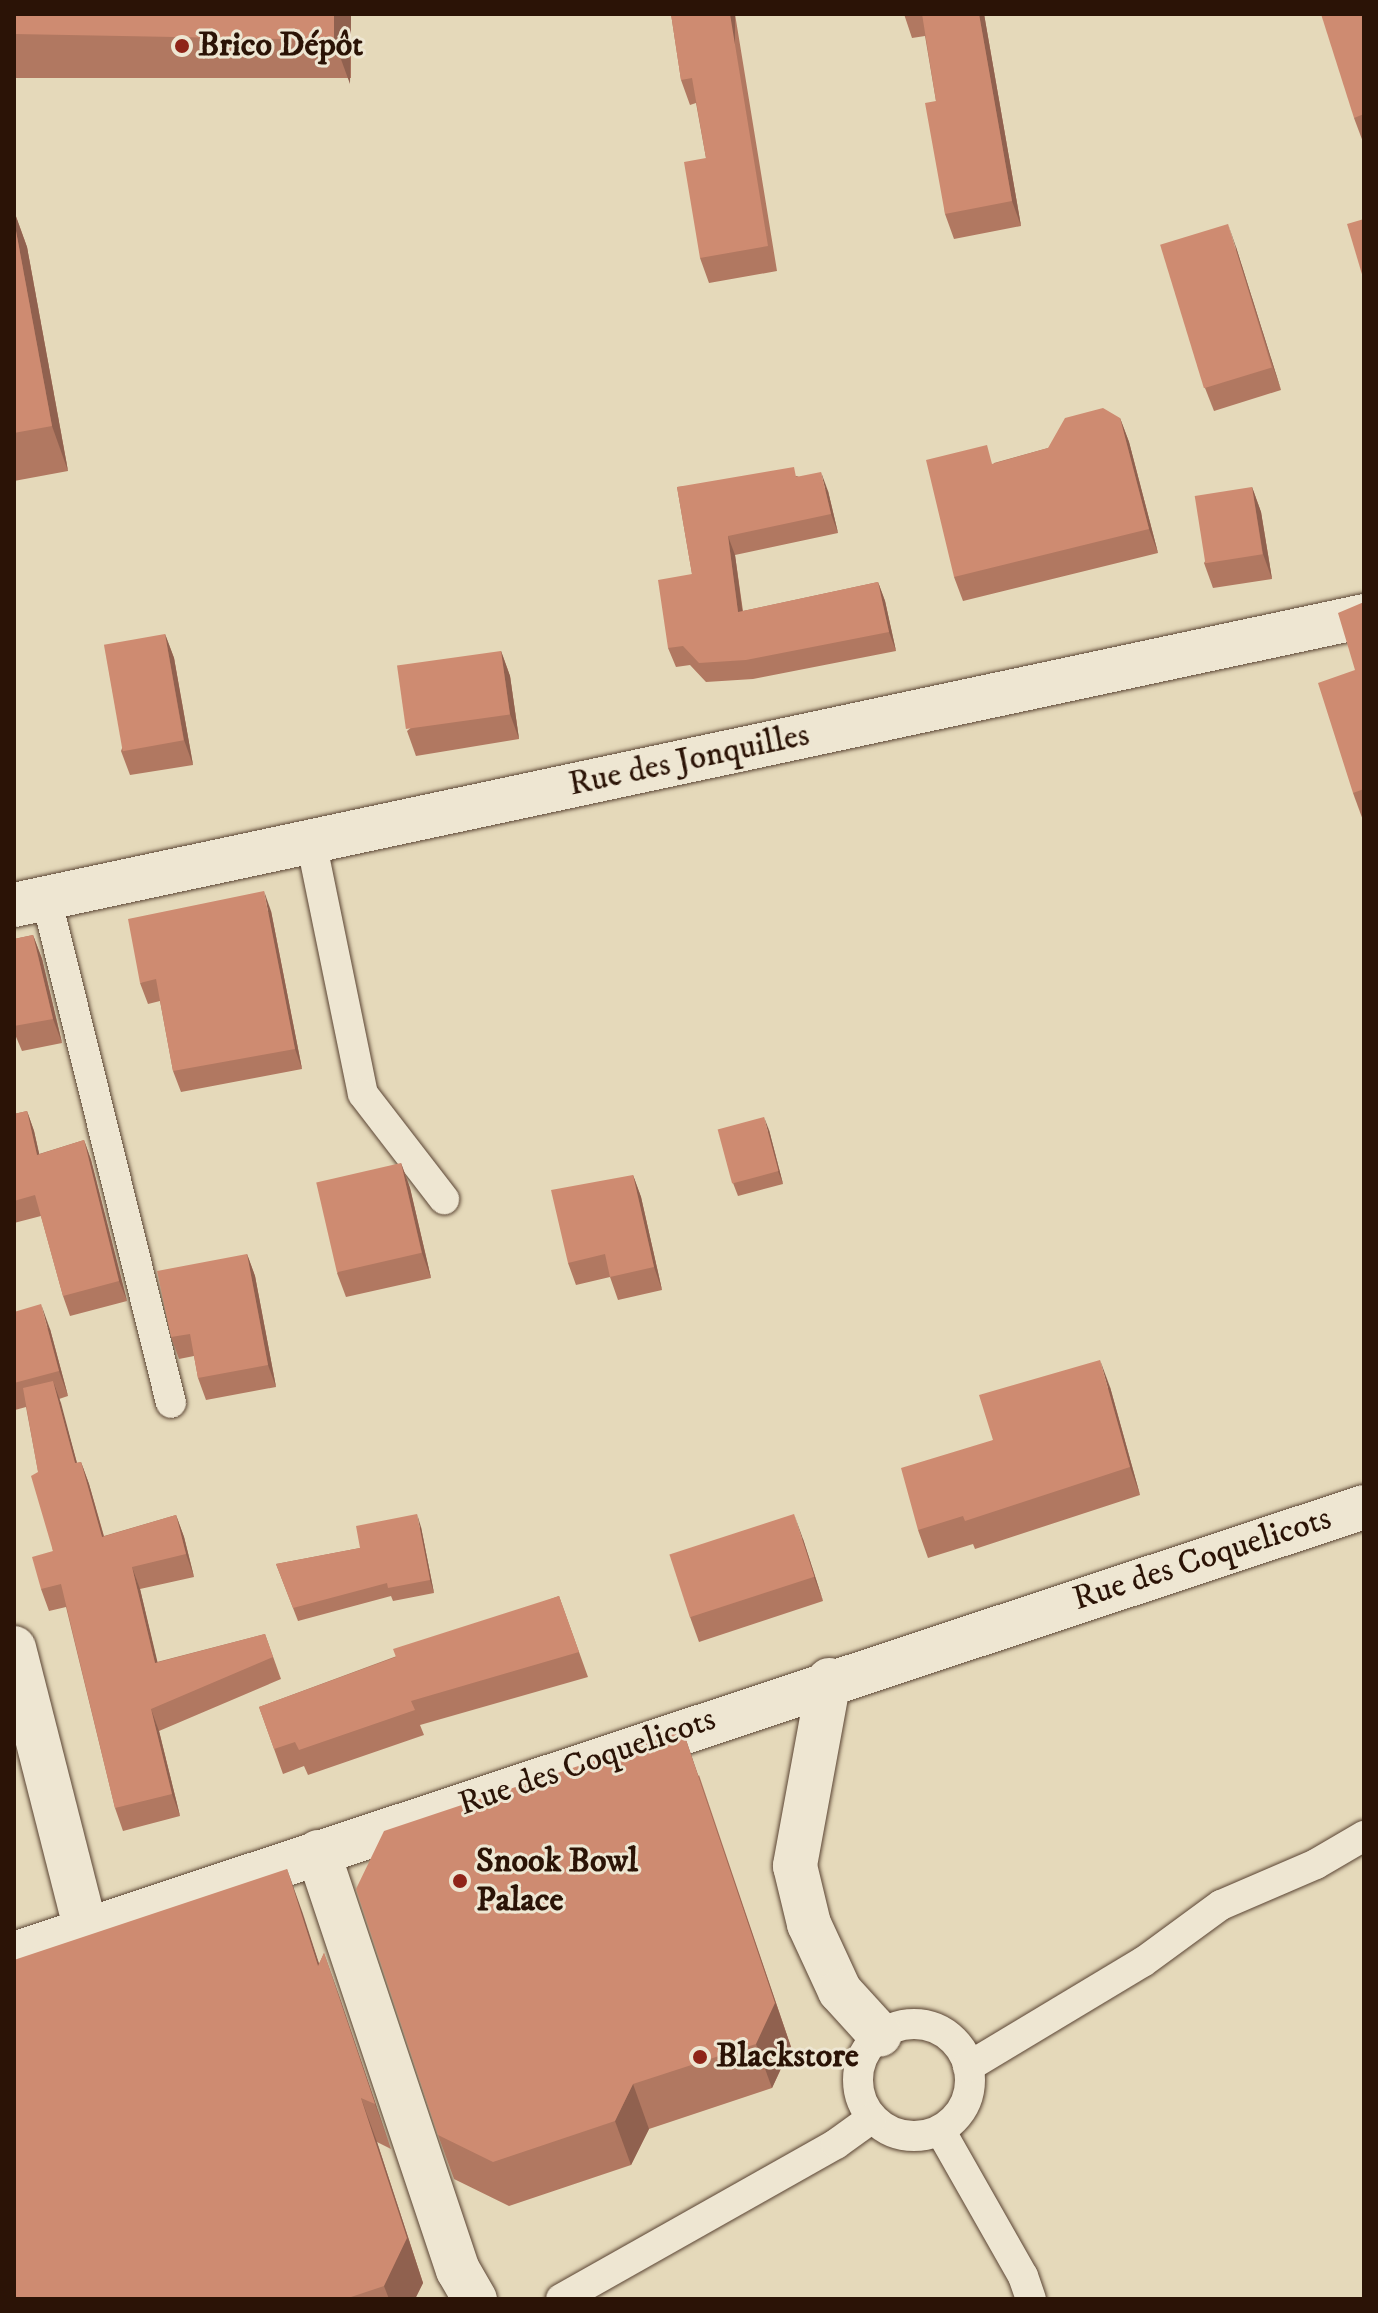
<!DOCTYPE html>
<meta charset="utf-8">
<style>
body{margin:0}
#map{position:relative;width:1378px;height:2313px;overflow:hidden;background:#e5d9ba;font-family:"IM FELL DW Pica",serif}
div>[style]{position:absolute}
.roads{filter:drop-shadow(0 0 2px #5a4433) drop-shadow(0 0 2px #5a4433)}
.service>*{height:30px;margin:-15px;padding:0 15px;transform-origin:15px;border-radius:15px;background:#eee6d2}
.service>.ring{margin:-15px;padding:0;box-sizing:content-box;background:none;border:30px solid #eee6d2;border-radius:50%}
.minor>*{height:44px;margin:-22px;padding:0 22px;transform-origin:22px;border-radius:22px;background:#eee6d2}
.wall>*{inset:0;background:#b17861;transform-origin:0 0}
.shaded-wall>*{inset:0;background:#90614f;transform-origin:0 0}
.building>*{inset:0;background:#ce8b71;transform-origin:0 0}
.dots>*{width:22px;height:22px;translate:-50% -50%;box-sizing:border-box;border:4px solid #eee6d2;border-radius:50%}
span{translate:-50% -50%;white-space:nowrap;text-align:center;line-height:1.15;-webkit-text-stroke:6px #eee6d2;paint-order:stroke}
.poi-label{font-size:34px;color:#2b1306;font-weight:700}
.left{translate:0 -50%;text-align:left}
.street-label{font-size:34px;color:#2b1306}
.frame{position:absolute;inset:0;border:16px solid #2b1306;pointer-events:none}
</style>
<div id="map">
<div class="roads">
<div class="service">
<div style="left:311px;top:841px;width:258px;rotate:78.4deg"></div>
<div style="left:363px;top:1094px;width:133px;rotate:52.4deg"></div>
<div style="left:46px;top:897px;width:521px;rotate:76.12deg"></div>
<div class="ring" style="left:858px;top:2024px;width:82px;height:82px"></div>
<div style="left:968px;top:2067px;width:204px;rotate:-31deg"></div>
<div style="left:1143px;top:1962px;width:97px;rotate:-36.2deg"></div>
<div style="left:1221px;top:1905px;width:103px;rotate:-23.3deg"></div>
<div style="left:1316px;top:1864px;width:56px;rotate:-30.3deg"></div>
<div style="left:940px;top:2130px;width:168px;rotate:60.4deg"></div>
<div style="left:1023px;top:2276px;width:24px;rotate:71deg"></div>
<div style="left:561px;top:2299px;width:316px;rotate:-29.4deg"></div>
<div style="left:836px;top:2144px;width:44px;rotate:-35.8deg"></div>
</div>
<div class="minor">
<div style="left:14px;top:905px;width:1381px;rotate:-12.08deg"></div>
<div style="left:14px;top:1648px;width:291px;rotate:75.7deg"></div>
<div style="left:829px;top:1680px;width:189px;rotate:100.4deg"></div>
<div style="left:795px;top:1866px;width:60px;rotate:76.4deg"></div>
<div style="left:809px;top:1924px;width:74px;rotate:65.2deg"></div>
<div style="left:840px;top:1991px;width:59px;rotate:47.7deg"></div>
<div style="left:318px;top:1852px;width:441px;rotate:71.5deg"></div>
<div style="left:458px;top:2270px;width:34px;rotate:60deg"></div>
<div style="left:14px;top:1954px;width:1422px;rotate:-18.32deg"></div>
</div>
</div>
<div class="wall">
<div style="left:14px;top:14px;width:337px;height:64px"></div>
<div style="clip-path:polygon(671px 14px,735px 14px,777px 271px,709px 283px,700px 258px,706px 158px,696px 103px,690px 105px,681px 80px)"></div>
<div style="clip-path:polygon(904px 14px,984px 14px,1021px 226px,954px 239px,945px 214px,936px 101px,925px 36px,912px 38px)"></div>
<div style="clip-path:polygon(1364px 14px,1364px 142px,1363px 142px,1354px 118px)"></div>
<div style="clip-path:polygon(14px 211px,27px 247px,68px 471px,14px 481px)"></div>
<div style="clip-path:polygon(1236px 247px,1281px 390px,1214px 411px,1205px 388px)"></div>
<div style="clip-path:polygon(1120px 418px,1129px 442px,1158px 553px,963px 601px,954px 577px,994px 463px,1048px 448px)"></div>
<div style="clip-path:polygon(797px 476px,828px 491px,838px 533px,735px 555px,743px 611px,878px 582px,885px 601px,896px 651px,753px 679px,706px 682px,690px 665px,676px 667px,668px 648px,692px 574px,677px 487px)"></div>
<div style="clip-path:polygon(1252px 487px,1261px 512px,1272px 579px,1213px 588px,1204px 563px)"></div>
<div style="clip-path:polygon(1364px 602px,1364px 823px,1353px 793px,1355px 670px)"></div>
<div style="clip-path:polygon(165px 634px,174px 658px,193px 765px,130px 775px,121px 751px)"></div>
<div style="clip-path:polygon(501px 651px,510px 676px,519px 739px,416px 756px,407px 731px)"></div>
<div style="clip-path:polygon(271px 911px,302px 1069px,181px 1092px,173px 1071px,160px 1001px,148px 1004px,140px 983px)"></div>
<div style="clip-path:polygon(33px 935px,42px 959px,62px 1043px,22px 1051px,14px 1032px,14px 939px)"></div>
<div style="clip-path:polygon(27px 1111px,34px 1131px,39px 1154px,84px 1140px,91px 1160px,127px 1301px,70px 1316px,63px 1296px,41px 1216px,14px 1223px,14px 1114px)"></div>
<div style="clip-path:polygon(769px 1130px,783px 1184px,738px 1196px,733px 1183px)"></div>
<div style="clip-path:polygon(401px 1163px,410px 1188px,431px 1278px,346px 1297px,337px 1273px)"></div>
<div style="clip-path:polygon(633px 1175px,641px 1197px,662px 1290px,618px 1300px,610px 1277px,576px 1285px,568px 1263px)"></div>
<div style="clip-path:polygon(247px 1254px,255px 1276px,276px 1387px,206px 1400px,198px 1378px,194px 1356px,179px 1359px,171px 1337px)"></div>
<div style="clip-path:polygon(14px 1312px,50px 1329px,68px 1396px,59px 1399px,77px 1463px,81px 1462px,89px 1484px,104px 1536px,176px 1515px,184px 1537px,194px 1577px,140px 1589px,157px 1662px,265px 1634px,281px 1679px,159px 1731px,180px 1816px,123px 1831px,115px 1808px,66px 1607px,49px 1611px,41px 1589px,53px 1551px,26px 1407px,15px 1410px,14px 1408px)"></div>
<div style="clip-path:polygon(1110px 1387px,1140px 1495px,975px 1549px,973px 1544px,928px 1558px,918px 1530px,993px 1440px)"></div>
<div style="clip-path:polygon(421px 1527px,434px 1593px,393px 1601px,391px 1596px,298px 1621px,276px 1564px,360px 1548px)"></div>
<div style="clip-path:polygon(803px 1539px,823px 1601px,699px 1642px,690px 1617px)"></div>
<div style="clip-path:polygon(559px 1596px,588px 1677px,420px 1725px,424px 1735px,308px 1775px,304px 1766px,283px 1774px,259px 1707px)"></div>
<div style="clip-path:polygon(699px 1775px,791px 2047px,772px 2088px,649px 2129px,631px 2165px,509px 2206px,454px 2179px,438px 2135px)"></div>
<div style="clip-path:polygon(287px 1869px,319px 1964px,324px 1953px,391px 2149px,377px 2142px,423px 2283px,415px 2299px,14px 2299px)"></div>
</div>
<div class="shaded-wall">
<div style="clip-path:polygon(334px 14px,351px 14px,350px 84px,334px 40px)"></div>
<div style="left:730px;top:14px;width:5px;height:235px"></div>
<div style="clip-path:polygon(979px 14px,984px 14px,1021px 226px,1012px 201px)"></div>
<div style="clip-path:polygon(14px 211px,27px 247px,68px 471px,52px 426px,14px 220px)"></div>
<div style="clip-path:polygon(1228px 224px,1236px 247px,1281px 390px,1273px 367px)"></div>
<div style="clip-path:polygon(1120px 418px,1129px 442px,1158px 553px,1149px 529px)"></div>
<div style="clip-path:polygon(821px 472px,828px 491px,838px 533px,831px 514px)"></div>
<div style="clip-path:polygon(1252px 487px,1261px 512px,1272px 579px,1263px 554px)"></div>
<div style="clip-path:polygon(728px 536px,735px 555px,745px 631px,738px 612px)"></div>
<div style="clip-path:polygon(878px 582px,885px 601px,896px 651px,889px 632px)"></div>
<div style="clip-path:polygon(165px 634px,174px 658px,193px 765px,184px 740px)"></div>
<div style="clip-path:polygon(501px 651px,510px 676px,519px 739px,510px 714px)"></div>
<div style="clip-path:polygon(264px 891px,271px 911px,302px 1069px,295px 1049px)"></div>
<div style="clip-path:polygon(33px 935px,42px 959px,62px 1043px,53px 1019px)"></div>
<div style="clip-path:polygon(27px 1111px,34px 1131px,44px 1175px,37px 1155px)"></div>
<div style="clip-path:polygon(764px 1117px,769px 1130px,783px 1184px,778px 1171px)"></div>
<div style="clip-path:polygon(84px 1140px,91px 1160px,127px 1301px,119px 1281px)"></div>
<div style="clip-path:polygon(401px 1163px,410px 1188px,431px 1278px,422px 1253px)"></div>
<div style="clip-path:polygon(633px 1175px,641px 1197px,662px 1290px,654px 1267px)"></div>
<div style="clip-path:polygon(247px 1254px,255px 1276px,276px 1387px,268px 1365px)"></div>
<div style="clip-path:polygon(41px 1304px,50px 1329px,68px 1396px,59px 1371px)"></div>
<div style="clip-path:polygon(1100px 1360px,1110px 1387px,1140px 1495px,1130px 1467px)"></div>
<div style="clip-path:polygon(53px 1381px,61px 1403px,83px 1486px,75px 1463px)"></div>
<div style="clip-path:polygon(81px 1462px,89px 1484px,110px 1559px,102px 1537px)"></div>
<div style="clip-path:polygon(417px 1514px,421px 1527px,434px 1593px,430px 1580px)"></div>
<div style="clip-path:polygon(794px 1514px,803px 1539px,823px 1601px,814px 1577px)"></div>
<div style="clip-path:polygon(176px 1515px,184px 1537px,194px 1577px,186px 1554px)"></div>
<div style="clip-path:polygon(132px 1567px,140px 1589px,163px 1685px,155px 1663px)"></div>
<div style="clip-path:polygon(151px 1709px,159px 1731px,180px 1816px,172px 1794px)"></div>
<div style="clip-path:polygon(683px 1731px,791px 2047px,772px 2088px,756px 2044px)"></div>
<div style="clip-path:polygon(287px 1869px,303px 1914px,334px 2010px,318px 1966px)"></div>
<div style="clip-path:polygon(324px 1953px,340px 1998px,391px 2149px,375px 2104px)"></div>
<div style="clip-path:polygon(633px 2084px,649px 2129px,631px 2165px,615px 2121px)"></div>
<div style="clip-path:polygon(361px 2098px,377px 2142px,423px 2283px,415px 2299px,389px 2299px,384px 2286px)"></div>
</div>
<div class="building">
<div style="clip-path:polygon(14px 14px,334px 14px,334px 40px,14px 34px)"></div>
<div style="clip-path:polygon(671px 14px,730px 14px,768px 246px,700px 258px,684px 162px,706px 158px,692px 78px,681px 80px)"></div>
<div style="clip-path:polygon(922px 14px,979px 14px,1012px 201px,945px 214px,925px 103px,936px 101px)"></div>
<div style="clip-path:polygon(1321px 14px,1364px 14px,1364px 114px,1354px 118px)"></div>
<div style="clip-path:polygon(1364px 219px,1364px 281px,1347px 224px)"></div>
<div style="clip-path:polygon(14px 220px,52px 426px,14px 433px)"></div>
<div style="left:1228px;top:224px;width:150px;height:71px;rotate:73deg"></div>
<div style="clip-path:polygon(1103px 408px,1120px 418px,1149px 529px,954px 577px,926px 460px,987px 445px,992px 464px,1048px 448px,1065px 418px)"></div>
<div style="clip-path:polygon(794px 467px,796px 477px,821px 472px,831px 514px,728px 536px,738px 612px,878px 582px,889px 632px,746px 660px,699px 663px,683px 646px,668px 648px,658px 580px,692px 574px,677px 487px)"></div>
<div style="left:1252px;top:487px;width:68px;height:58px;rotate:81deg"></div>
<div style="clip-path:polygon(1364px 602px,1364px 789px,1353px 793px,1318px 683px,1355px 670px,1338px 613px)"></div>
<div style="left:165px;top:634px;width:108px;height:62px;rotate:80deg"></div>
<div style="left:501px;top:651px;width:64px;height:105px;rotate:82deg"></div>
<div style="clip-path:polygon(264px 891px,295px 1049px,173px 1071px,156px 979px,140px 983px,128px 919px)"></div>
<div style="clip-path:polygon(33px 935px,53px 1019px,14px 1026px,14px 939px)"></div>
<div style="clip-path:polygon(27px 1111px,37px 1155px,84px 1140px,119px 1281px,63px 1296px,35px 1195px,14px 1201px,14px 1114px)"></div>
<div style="left:764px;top:1117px;width:56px;height:48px;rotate:75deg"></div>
<div style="left:401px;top:1163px;width:92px;height:87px;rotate:77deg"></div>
<div style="clip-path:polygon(633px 1175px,654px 1267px,610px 1277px,605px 1254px,568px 1263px,551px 1190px)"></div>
<div style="clip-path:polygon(247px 1254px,268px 1365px,198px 1378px,190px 1334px,171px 1337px,157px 1271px)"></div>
<div style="clip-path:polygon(41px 1304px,59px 1371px,14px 1383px,14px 1312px)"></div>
<div style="clip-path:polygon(1100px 1360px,1130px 1467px,965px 1521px,963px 1516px,918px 1530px,901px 1468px,993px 1440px,979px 1395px)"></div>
<div style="clip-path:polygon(53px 1381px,75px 1463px,81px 1462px,102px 1537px,176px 1515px,186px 1554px,132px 1567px,155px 1663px,265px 1634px,273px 1657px,151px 1709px,172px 1794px,115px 1808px,61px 1584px,41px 1589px,32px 1557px,53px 1551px,31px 1476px,38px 1472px,23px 1388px)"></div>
<div style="clip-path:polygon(417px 1514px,430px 1580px,388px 1588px,387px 1583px,293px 1608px,276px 1564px,360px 1548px,356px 1526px)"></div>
<div style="left:794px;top:1514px;width:66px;height:131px;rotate:72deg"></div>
<div style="clip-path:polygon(559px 1596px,579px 1652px,411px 1701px,415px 1710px,299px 1750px,295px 1742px,274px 1749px,259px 1707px,396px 1657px,393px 1649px)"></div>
<div style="clip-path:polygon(683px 1731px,775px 2003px,756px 2044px,633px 2084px,615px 2121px,493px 2162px,438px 2135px,356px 1889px,384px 1831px)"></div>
<div style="clip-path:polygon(287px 1869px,318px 1966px,324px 1953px,375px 2104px,361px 2098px,407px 2238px,384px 2286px,345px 2299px,14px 2299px,14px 1960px)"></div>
</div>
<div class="dots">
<div style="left:182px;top:46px;background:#8f2418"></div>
<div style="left:460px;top:1881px;background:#8f2418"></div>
<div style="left:700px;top:2057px;background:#8f2418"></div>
</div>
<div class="poi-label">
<span class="left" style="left:198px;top:46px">Brico Dépôt</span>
<span class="left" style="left:476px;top:1881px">Snook Bowl<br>Palace</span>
<span class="left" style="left:716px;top:2057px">Blackstore</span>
</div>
<div class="street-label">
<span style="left:689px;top:760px;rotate:-12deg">Rue des Jonquilles</span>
<span style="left:1202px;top:1559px;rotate:-18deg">Rue des Coquelicots</span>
<span style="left:587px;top:1762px;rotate:-19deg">Rue des Coquelicots</span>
</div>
<div class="frame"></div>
</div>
